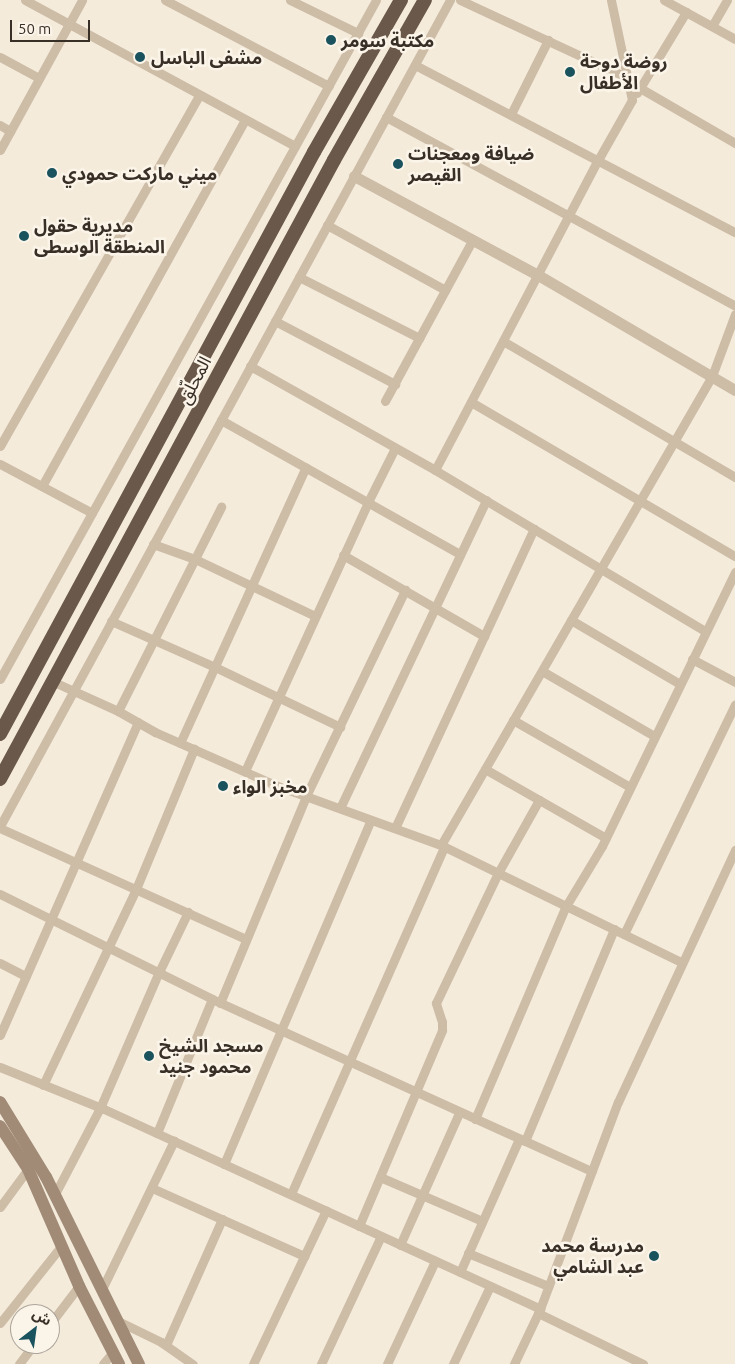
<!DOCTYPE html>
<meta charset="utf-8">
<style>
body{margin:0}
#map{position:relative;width:735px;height:1364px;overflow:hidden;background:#f4ebdb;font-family:Ubuntu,"Noto Sans Arabic",sans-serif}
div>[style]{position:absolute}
.minor>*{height:9px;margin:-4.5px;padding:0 4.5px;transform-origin:4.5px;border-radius:4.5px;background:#cdbca6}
.tertiary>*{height:11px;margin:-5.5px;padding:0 5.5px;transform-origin:5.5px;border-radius:5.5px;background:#cdbca6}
.secondary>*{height:12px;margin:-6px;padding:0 6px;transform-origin:6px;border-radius:6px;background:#a18b77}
.trunk>*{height:14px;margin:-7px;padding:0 7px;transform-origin:7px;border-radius:7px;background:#6a584a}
.dots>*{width:14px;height:14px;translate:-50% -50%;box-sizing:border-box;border:2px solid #fbf4e8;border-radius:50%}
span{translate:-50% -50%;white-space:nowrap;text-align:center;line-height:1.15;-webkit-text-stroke:5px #fbf4e8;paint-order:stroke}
.poi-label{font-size:18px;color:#382f27;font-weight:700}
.left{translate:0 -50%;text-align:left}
.right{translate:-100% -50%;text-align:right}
.street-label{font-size:18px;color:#382f27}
.north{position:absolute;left:10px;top:1304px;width:50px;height:50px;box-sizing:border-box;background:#fbf4e8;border:1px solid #ada59b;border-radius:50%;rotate:30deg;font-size:14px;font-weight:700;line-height:20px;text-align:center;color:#382f27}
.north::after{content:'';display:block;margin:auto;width:18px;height:22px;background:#1a525d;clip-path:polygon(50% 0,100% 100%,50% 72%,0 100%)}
.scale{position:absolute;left:10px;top:20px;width:80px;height:22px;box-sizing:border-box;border:2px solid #382f27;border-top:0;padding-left:6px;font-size:15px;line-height:18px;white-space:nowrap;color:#382f27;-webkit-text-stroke:4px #fbf4e8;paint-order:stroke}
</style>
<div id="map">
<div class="minor">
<div style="left:25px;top:0;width:307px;rotate:28.4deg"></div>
<div style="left:165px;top:0;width:185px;rotate:27.7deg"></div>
<div style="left:290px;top:0;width:76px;rotate:25.9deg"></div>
<div style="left:460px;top:0;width:185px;rotate:24.9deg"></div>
<div style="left:664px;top:0;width:81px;rotate:28.8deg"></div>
<div style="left:712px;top:26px;width:30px;rotate:-60deg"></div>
<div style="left:0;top:57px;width:44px;rotate:28.3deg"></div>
<div style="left:415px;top:65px;width:361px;rotate:27.6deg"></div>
<div style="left:640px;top:88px;width:110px;rotate:30.1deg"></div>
<div style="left:637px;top:93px;width:95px;rotate:-58.8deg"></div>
<div style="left:511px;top:114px;width:83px;rotate:-63.4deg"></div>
<div style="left:386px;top:117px;width:397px;rotate:28.4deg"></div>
<div style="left:0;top:125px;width:12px;rotate:31deg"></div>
<div style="left:0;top:150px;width:171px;rotate:-61.3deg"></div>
<div style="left:327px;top:225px;width:135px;rotate:28.8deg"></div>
<div style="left:299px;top:277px;width:135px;rotate:26.9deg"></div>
<div style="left:275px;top:321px;width:136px;rotate:27.7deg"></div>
<div style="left:503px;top:341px;width:269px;rotate:30.4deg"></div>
<div style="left:250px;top:366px;width:212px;rotate:29.3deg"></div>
<div style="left:435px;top:470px;width:314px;rotate:30.8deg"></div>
<div style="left:385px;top:401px;width:184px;rotate:-61.5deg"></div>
<div style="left:471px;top:402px;width:306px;rotate:30.3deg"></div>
<div style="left:221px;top:420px;width:274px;rotate:29.3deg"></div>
<div style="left:0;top:446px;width:403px;rotate:-60.4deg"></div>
<div style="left:0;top:464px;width:104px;rotate:28deg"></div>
<div style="left:435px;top:470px;width:350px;rotate:-62.3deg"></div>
<div style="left:598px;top:160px;width:69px;rotate:-60.5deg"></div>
<div style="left:632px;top:100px;width:102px;rotate:-101.9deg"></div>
<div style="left:42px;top:486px;width:419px;rotate:-61deg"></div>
<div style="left:153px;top:544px;width:45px;rotate:19.7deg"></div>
<div style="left:195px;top:559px;width:133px;rotate:25.4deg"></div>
<div style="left:343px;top:555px;width:163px;rotate:29.9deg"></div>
<div style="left:571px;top:620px;width:126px;rotate:30.4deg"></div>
<div style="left:111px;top:621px;width:114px;rotate:23.9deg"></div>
<div style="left:215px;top:667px;width:139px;rotate:25.6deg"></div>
<div style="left:692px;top:659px;width:49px;rotate:28.1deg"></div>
<div style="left:542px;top:671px;width:129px;rotate:30.1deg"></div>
<div style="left:0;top:679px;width:776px;rotate:-61.02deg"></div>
<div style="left:54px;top:682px;width:70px;rotate:24.4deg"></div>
<div style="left:118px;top:711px;width:43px;rotate:29.6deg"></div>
<div style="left:155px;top:732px;width:131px;rotate:23.8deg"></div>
<div style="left:275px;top:785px;width:177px;rotate:19.9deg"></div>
<div style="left:441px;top:845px;width:267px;rotate:26deg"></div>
<div style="left:118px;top:711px;width:229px;rotate:-63.2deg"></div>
<div style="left:513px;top:720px;width:135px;rotate:29.8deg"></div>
<div style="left:180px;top:743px;width:303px;rotate:-65.5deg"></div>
<div style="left:485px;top:769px;width:139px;rotate:29.7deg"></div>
<div style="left:245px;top:771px;width:296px;rotate:-65.4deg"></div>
<div style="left:368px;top:502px;width:60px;rotate:-63.4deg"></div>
<div style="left:340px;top:808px;width:341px;rotate:-64.6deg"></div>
<div style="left:0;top:826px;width:941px;rotate:-61.42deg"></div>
<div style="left:0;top:828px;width:270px;rotate:24.3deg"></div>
<div style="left:395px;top:828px;width:330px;rotate:-65.1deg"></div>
<div style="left:441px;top:845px;width:542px;rotate:-59.98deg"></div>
<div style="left:712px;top:376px;width:66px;rotate:-69.6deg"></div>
<div style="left:0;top:894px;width:237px;rotate:26.3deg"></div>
<div style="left:212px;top:999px;width:417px;rotate:24.4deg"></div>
<div style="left:624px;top:934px;width:255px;rotate:-64.2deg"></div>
<div style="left:0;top:963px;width:29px;rotate:27deg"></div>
<div style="left:220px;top:1003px;width:224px;rotate:-67.4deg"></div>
<div style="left:306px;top:796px;width:229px;rotate:-64.3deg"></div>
<div style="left:0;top:1035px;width:342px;rotate:-66.2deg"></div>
<div style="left:0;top:1067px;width:112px;rotate:22deg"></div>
<div style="left:104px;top:1109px;width:480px;rotate:24.6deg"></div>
<div style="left:43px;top:1085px;width:217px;rotate:-64.6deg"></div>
<div style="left:136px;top:889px;width:152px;rotate:-67.5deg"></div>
<div style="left:475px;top:1119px;width:232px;rotate:-66.9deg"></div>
<div style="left:566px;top:906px;width:70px;rotate:-59deg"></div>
<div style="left:602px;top:846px;width:305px;rotate:-64.1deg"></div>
<div style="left:157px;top:1133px;width:145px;rotate:-67.7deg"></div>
<div style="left:525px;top:1141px;width:230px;rotate:-67.2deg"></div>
<div style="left:224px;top:1164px;width:374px;rotate:-66.9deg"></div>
<div style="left:380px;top:1177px;width:111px;rotate:23.3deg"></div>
<div style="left:152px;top:1188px;width:167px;rotate:24.1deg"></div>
<div style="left:55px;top:1194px;width:97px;rotate:-62.4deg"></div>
<div style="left:100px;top:1108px;width:146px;rotate:-66.6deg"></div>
<div style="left:158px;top:974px;width:69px;rotate:-64.2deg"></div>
<div style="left:291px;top:1194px;width:379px;rotate:-66.2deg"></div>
<div style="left:0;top:1207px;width:47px;rotate:-53.6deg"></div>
<div style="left:359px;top:1226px;width:213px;rotate:-67deg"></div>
<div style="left:442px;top:1030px;width:8px;rotate:-90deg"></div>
<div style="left:442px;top:1022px;width:20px;rotate:-108deg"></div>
<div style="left:436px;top:1003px;width:144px;rotate:-64.5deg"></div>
<div style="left:498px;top:873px;width:84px;rotate:-60.7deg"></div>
<div style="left:400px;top:1245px;width:145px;rotate:-65.9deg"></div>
<div style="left:468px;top:1253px;width:87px;rotate:22.4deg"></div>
<div style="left:460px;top:1272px;width:145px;rotate:-66.1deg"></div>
<div style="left:102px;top:1289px;width:165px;rotate:-64.1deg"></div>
<div style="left:538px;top:1313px;width:117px;rotate:25.9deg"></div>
<div style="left:118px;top:1321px;width:48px;rotate:26deg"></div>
<div style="left:161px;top:1342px;width:39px;rotate:35deg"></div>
<div style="left:0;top:1323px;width:100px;rotate:-51.5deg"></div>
<div style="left:50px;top:1324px;width:48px;rotate:-52.7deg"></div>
<div style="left:166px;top:1345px;width:138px;rotate:-66deg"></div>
<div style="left:19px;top:1364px;width:25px;rotate:-53deg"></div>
<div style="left:103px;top:1364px;width:16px;rotate:-50deg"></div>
<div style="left:253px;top:1364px;width:170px;rotate:-64.6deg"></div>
<div style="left:321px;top:1364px;width:141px;rotate:-64.9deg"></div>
<div style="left:387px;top:1364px;width:114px;rotate:-65deg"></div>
<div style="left:453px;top:1364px;width:86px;rotate:-64.6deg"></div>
<div style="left:514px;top:1364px;width:61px;rotate:-64.7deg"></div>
<div style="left:540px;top:1309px;width:221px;rotate:-69.4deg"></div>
<div style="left:618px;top:1102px;width:278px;rotate:-65.1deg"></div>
</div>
<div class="tertiary">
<div style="left:354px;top:176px;width:209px;rotate:28.3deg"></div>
<div style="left:538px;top:275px;width:228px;rotate:30.3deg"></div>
</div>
<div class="secondary">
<div style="left:0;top:1102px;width:88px;rotate:58.5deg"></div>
<div style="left:46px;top:1177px;width:209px;rotate:63.6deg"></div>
<div style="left:0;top:1126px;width:51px;rotate:56.9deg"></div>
<div style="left:28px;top:1169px;width:128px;rotate:66.4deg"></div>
<div style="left:79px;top:1286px;width:88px;rotate:62.9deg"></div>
</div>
<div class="trunk">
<div style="left:0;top:734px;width:661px;rotate:-61.65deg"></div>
<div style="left:314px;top:152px;width:175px;rotate:-60.2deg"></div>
<div style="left:0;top:779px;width:703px;rotate:-61.65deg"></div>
<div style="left:334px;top:160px;width:184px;rotate:-60.4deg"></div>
</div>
<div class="dots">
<div style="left:331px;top:40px;background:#1a525d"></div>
<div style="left:140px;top:57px;background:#1a525d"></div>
<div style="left:570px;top:72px;background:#1a525d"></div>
<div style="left:398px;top:164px;background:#1a525d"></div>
<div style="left:52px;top:173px;background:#1a525d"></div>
<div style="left:24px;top:236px;background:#1a525d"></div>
<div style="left:223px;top:786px;background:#1a525d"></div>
<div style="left:149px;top:1056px;background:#1a525d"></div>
<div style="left:654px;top:1256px;background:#1a525d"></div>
</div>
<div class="poi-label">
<span class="left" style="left:341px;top:40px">مكتبة سومر</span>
<span class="left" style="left:151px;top:57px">مشفى الباسل</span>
<span class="left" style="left:580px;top:72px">روضة دوحة<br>الأطفال</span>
<span class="left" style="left:408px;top:164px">ضيافة ومعجنات<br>القيصر</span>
<span class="left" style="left:62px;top:173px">ميني ماركت حمودي</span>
<span class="left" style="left:34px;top:236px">مديرية حقول<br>المنطقة الوسطى</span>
<span class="left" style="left:233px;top:786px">مخبز الواء</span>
<span class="left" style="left:159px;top:1056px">مسجد الشيخ<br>محمود جنيد</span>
<span class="right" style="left:644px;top:1256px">مدرسة محمد<br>عبد الشامي</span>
</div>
<div class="street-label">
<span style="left:194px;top:380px;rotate:-62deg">المحلّق</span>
</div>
<div class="north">ش</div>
<div class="scale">50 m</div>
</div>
